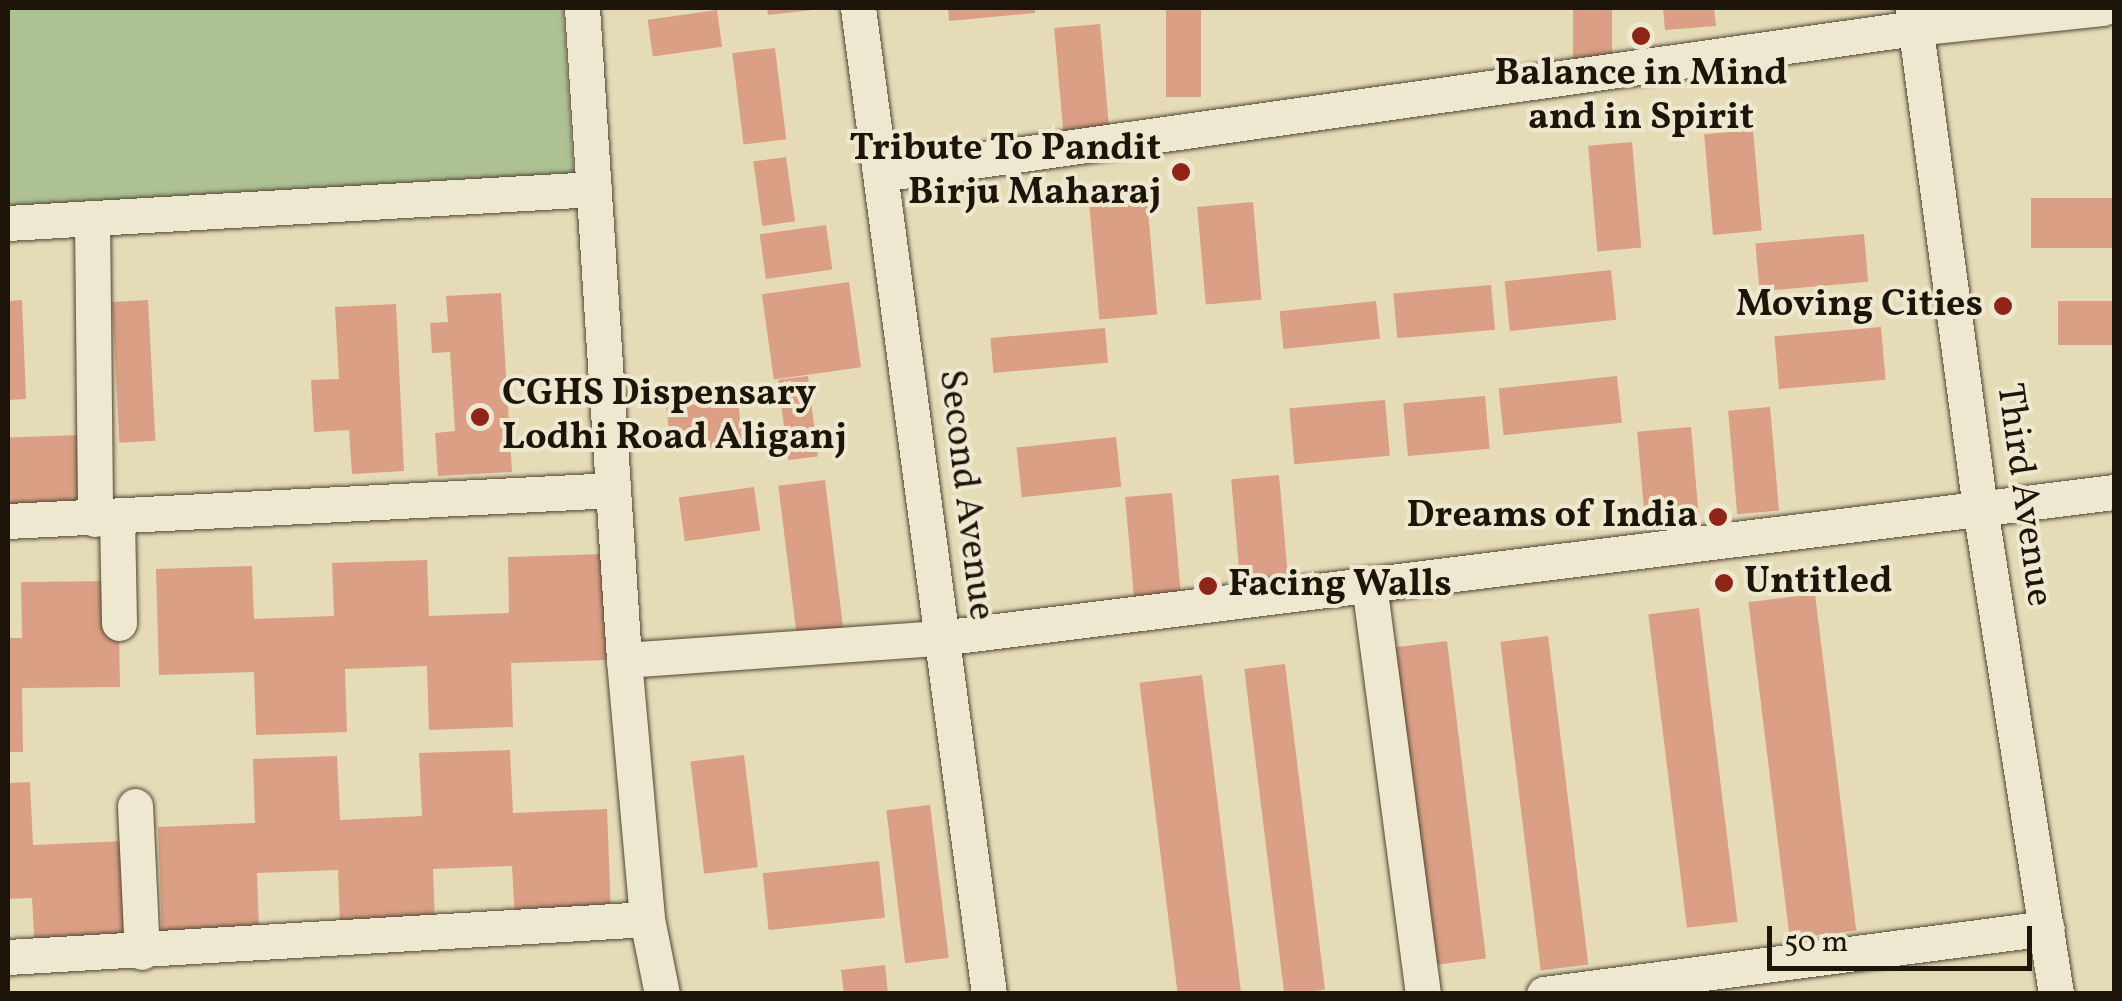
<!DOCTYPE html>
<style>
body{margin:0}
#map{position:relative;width:2122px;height:1001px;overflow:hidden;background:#e5dbb7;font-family:Vollkorn,serif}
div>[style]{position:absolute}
.green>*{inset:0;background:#aec193}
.building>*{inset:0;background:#da9f84;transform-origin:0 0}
.roads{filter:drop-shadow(0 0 2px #504635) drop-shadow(0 0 2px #504635)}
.street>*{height:35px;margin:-17.5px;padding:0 17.5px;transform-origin:17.5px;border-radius:17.5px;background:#eee8d0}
.dots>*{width:28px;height:28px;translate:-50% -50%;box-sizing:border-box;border:5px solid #eee8d0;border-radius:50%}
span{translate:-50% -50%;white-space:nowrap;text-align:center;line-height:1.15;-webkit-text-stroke:8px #eee8d0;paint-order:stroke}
.poi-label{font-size:38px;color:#1e150a;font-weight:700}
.right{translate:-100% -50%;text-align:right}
.left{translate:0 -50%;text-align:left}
.street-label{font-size:38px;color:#1e150a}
.frame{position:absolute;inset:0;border:10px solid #1e150a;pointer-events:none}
.scale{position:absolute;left:1767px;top:926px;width:265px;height:45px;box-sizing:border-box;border:5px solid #1e150a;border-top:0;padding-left:12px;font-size:30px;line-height:35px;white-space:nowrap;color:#1e150a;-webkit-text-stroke:8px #eee8d0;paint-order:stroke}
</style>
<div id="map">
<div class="green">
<div style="clip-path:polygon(8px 8px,563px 8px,574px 180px,8px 217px)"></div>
</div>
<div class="building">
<div style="clip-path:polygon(767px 8px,812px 8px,813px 10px,768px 15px)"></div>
<div style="clip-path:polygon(948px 8px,1035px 8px,1035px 13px,949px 21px)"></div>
<div style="left:1166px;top:8px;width:35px;height:89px"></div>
<div style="left:1573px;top:8px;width:39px;height:56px"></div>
<div style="clip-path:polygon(1663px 8px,1714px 8px,1716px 26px,1665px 30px)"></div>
<div style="left:717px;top:10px;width:37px;height:70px;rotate:82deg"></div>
<div style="left:1100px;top:24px;width:107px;height:46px;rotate:85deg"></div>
<div style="left:775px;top:48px;width:92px;height:43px;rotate:83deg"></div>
<div style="left:1753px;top:130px;width:101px;height:49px;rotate:85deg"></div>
<div style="left:1632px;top:142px;width:106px;height:44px;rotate:85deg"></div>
<div style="left:786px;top:157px;width:65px;height:33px;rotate:82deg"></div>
<div style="left:2114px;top:198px;width:50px;height:83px;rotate:90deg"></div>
<div style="left:1147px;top:199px;width:116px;height:58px;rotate:85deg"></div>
<div style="left:1253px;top:202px;width:98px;height:56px;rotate:85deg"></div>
<div style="left:826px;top:225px;width:45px;height:67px;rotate:82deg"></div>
<div style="left:1864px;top:234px;width:48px;height:109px;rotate:85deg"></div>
<div style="left:1611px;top:270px;width:50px;height:107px;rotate:84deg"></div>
<div style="left:849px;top:282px;width:86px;height:88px;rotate:82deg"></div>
<div style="left:1491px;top:285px;width:45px;height:98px;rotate:85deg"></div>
<div style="clip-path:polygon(501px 293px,512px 472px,438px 476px,435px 433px,455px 431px,450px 352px,432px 353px,430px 323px,448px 322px,446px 296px)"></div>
<div style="clip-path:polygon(22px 300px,26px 399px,8px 400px,8px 301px)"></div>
<div style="left:148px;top:300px;width:141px;height:36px;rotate:87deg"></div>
<div style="left:1376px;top:301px;width:38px;height:97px;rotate:84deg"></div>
<div style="left:2114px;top:301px;width:44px;height:56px;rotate:90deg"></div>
<div style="clip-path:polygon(396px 304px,404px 471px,352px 474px,349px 430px,314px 432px,311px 380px,339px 379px,335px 307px)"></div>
<div style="left:1881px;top:327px;width:53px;height:107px;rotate:85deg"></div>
<div style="left:1105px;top:328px;width:35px;height:115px;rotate:85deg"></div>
<div style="left:808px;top:376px;width:81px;height:30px;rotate:83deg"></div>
<div style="left:1617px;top:376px;width:47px;height:119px;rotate:84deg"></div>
<div style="left:1485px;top:396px;width:53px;height:82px;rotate:85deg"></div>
<div style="left:738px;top:400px;width:45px;height:72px;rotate:84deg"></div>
<div style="left:1385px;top:400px;width:56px;height:96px;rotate:85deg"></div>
<div style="left:1770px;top:407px;width:104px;height:42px;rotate:85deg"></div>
<div style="left:1691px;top:427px;width:94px;height:54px;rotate:85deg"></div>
<div style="left:80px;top:435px;width:69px;height:72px;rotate:88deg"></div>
<div style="left:1116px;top:437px;width:50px;height:100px;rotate:84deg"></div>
<div style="left:1279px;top:475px;width:104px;height:48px;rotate:85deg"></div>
<div style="left:825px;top:480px;width:157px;height:47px;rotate:83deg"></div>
<div style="left:754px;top:487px;width:44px;height:76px;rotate:82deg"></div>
<div style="left:1172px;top:493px;width:104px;height:47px;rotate:85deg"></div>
<div style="clip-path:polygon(605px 554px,609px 660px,511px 663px,513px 727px,429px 730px,427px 666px,345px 669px,347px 732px,256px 735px,254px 672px,159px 675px,156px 569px,252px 566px,254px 619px,334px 616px,332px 563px,427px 560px,429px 616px,509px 613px,508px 557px)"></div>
<div style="clip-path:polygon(118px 581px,120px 687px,22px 688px,23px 752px,8px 752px,8px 638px,22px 638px,21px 582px)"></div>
<div style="left:1815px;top:594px;width:339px;height:67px;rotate:83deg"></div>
<div style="left:1699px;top:608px;width:316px;height:51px;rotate:83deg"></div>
<div style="left:1548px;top:636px;width:331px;height:48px;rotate:83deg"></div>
<div style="left:1447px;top:641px;width:320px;height:52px;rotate:83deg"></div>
<div style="left:1285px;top:664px;width:328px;height:41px;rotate:83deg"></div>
<div style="left:1202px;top:675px;width:321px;height:63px;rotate:83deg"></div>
<div style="clip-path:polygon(510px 750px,513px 813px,607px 809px,611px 915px,515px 919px,512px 866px,433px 869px,435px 922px,340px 926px,338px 870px,257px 873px,259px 929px,162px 933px,158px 827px,255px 823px,253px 759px,337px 756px,340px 820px,422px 816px,419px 753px)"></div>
<div style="left:744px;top:755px;width:113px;height:54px;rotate:83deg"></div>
<div style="clip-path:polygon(30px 782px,33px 845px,126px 841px,131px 947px,35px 951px,32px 898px,8px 899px,8px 783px)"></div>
<div style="left:930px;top:805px;width:154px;height:44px;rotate:83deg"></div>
<div style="left:879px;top:861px;width:57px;height:117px;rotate:84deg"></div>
<div style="clip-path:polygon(885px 965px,888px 994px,844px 994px,841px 970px)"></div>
</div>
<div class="roads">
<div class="street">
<div style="left:582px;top:8px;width:653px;rotate:86.31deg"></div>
<div style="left:624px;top:660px;width:260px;rotate:84.9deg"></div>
<div style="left:647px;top:919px;width:76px;rotate:78.7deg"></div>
<div style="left:858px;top:8px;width:995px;rotate:82.43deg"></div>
<div style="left:1913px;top:8px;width:504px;rotate:82.37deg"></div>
<div style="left:1980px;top:508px;width:492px;rotate:81.1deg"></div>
<div style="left:881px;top:174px;width:1044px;rotate:-8.04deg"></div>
<div style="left:1915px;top:28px;width:189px;rotate:-6.1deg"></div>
<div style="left:92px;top:218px;width:301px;rotate:89.4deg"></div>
<div style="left:8px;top:223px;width:587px;rotate:-3.32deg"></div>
<div style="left:117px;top:518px;width:105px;rotate:88.9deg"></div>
<div style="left:8px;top:521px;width:606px;rotate:-2.93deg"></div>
<div style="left:1369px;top:584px;width:414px;rotate:82.5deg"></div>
<div style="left:624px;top:660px;width:317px;rotate:-4deg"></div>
<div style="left:940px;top:638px;width:1183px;rotate:-7.09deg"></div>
<div style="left:135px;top:806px;width:146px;rotate:87.3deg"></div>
<div style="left:8px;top:957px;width:640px;rotate:-3.4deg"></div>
<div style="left:1544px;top:994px;width:507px;rotate:-7.48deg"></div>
</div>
</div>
<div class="dots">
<div style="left:1641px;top:36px;background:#8f2418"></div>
<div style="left:1181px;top:172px;background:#8f2418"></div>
<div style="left:2003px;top:306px;background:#8f2418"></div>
<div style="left:480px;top:417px;background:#8f2418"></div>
<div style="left:1718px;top:517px;background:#8f2418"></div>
<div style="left:1724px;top:583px;background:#8f2418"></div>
<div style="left:1208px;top:586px;background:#8f2418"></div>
</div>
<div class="poi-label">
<span style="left:1641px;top:97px">Balance in Mind<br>and in Spirit</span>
<span class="right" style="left:1161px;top:172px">Tribute To Pandit<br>Birju Maharaj</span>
<span class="right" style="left:1983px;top:306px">Moving Cities</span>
<span class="left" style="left:502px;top:417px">CGHS Dispensary<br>Lodhi Road Aliganj</span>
<span class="right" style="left:1698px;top:517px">Dreams of India</span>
<span class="left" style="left:1744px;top:583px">Untitled</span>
<span class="left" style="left:1228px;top:586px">Facing Walls</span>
</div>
<div class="street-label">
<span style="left:965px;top:495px;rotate:83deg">Second Avenue</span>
<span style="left:2023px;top:495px;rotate:82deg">Third Avenue</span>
</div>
<div class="frame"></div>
<div class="scale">50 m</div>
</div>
